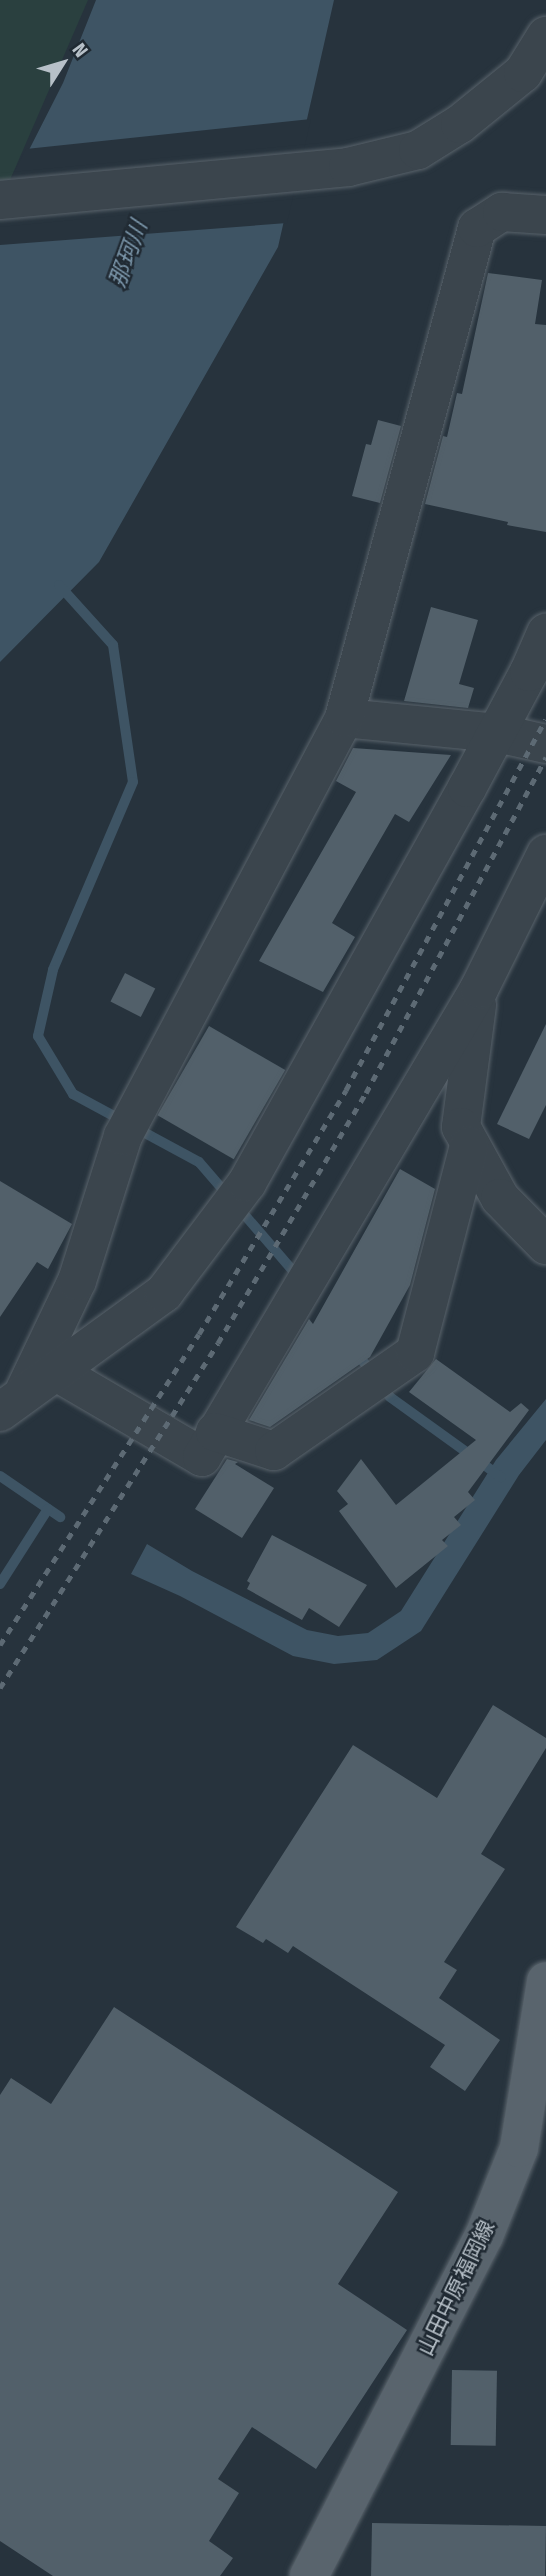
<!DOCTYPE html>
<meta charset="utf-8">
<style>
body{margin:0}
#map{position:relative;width:546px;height:2576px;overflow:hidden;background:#27333d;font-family:"Fira Sans Condensed","Noto Sans JP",sans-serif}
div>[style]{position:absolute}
.green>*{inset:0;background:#2a403f}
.water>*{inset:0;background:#3e5464}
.pier>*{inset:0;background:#27333d}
.stream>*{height:10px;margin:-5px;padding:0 5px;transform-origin:5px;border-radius:5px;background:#3e5464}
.building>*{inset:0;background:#52606a;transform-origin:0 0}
.roads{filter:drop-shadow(0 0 2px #59636b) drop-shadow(0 0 2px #59636b)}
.minor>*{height:38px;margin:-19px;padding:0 19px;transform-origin:19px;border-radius:19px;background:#3b454d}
.major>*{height:38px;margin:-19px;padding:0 19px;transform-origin:19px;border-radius:19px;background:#59646d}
.rail>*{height:5px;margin-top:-2.5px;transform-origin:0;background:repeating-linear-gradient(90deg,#5d6a74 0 7px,transparent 0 14px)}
span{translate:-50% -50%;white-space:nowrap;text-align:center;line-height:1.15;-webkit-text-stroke:5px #202a33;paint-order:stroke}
.street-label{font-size:21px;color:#b7c0c8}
.water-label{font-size:23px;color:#7a95a9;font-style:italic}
.north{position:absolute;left:28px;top:28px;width:70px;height:70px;-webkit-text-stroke:5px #202a33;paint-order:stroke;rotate:53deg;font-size:19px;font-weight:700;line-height:28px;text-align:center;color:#b7c0c8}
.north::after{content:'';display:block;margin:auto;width:24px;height:32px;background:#b7c0c8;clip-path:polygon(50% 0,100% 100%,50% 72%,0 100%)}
</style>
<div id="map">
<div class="green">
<div style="clip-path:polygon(0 0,88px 0,0 203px)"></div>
</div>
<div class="water">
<div style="clip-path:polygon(96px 0,334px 0,278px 247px,99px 562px,0 662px,0 207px,63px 83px)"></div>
<div style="clip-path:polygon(546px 1399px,546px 1440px,519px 1475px,421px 1631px,377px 1660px,334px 1664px,293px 1656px,180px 1596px,131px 1574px,147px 1544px,192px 1571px,307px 1630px,338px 1636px,368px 1633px,401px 1611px,496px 1460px)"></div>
</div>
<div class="pier">
<div style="clip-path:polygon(311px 119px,287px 223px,0 245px,0 199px,26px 149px)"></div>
</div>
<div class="stream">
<div style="left:59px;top:585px;width:81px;rotate:48deg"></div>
<div style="left:113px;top:645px;width:138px;rotate:81.7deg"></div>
<div style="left:133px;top:782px;width:204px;rotate:113.1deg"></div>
<div style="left:53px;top:970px;width:68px;rotate:102.8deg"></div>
<div style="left:38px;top:1036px;width:68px;rotate:58.9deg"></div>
<div style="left:73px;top:1094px;width:143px;rotate:28.4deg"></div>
<div style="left:199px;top:1162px;width:153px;rotate:49.2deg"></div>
<div style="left:356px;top:1352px;width:56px;rotate:52.9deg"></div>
<div style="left:390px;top:1397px;width:137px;rotate:35.8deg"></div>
<div style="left:0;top:1476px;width:73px;rotate:34.3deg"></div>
<div style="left:0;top:1584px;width:89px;rotate:-57.4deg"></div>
</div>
<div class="building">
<div style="clip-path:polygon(488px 273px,542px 280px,535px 324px,546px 325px,546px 532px,507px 525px,508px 522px,425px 504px,443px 436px,447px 437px,457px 393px,462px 394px)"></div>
<div style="clip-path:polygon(378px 420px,401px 426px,380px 503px,352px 496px,366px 444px,371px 445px)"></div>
<div style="clip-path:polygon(431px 607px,478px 620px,459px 684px,474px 688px,468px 708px,404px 701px)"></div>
<div style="clip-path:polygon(353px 748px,451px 755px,409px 822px,395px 814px,332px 923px,355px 937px,323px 992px,259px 961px,356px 792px,336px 781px)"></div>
<div style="left:125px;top:973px;width:34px;height:32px;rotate:27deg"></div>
<div style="clip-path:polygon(546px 1024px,546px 1105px,529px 1139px,497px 1124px)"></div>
<div style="left:209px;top:1026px;width:88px;height:103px;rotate:30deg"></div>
<div style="clip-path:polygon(400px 1169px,435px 1189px,410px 1285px,370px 1357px,270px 1427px,249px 1420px,309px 1319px,313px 1324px)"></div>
<div style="clip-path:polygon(0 1181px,72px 1224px,48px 1269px,37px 1262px,0 1317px)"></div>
<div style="clip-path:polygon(436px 1359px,510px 1412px,521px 1403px,529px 1410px,468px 1492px,475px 1500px,454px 1517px,461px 1525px,442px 1540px,448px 1546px,396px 1588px,339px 1511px,348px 1504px,337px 1491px,361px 1459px,396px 1505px,476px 1440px,409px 1392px)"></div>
<div style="clip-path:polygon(227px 1459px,238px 1462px,235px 1464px,274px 1488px,242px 1538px,195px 1509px)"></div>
<div style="clip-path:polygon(272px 1535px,367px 1585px,339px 1627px,309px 1608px,302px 1620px,247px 1589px,250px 1583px,247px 1581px)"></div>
<div style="clip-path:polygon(493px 1705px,546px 1738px,546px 1748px,481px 1854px,505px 1869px,444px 1962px,457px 1970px,439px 1998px,500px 2040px,465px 2091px,430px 2067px,445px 2045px,293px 1946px,288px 1953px,266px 1939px,263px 1943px,236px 1927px,353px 1745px,437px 1798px)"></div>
<div style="clip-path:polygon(114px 2007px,398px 2192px,338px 2284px,407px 2330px,316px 2469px,252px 2427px,218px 2479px,239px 2493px,209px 2541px,233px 2558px,220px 2576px,53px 2576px,0 2541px,0 2095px,11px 2078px,51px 2104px)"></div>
<div style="left:452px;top:2370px;width:45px;height:75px;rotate:1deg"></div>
<div style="left:372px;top:2523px;width:174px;height:53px;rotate:1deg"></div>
</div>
<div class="roads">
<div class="minor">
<div style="left:0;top:200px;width:350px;rotate:-5.4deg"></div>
<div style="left:348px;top:167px;width:72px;rotate:-13.7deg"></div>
<div style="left:418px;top:150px;width:49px;rotate:-31.8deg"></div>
<div style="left:460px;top:124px;width:81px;rotate:-39deg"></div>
<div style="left:523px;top:73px;width:44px;rotate:-58.1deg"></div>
<div style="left:344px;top:718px;width:154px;rotate:5.6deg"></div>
<div style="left:497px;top:733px;width:50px;rotate:12.7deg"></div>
<div style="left:477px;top:1005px;width:123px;rotate:97.5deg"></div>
<div style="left:461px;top:1127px;width:81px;rotate:61.2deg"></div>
<div style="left:500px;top:1198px;width:66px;rotate:45.6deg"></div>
<div style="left:55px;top:1371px;width:170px;rotate:30.3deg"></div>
<div style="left:202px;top:1457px;width:544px;rotate:-59.38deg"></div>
<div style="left:479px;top:989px;width:151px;rotate:-63.6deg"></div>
<div style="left:23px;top:1394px;width:125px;rotate:-64.5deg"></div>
<div style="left:77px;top:1281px;width:152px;rotate:-72.4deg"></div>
<div style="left:123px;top:1136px;width:473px;rotate:-62.1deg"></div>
<div style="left:344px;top:718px;width:508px;rotate:-74.81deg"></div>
<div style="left:477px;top:228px;width:30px;rotate:-33deg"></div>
<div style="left:502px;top:212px;width:44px;rotate:3.9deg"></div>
<div style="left:0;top:1412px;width:203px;rotate:-36deg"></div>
<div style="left:164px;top:1293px;width:138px;rotate:-53deg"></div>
<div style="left:247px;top:1183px;width:452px;rotate:-60.9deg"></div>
<div style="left:467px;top:788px;width:132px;rotate:-61.9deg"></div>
<div style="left:529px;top:672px;width:43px;rotate:-66.4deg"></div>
<div style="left:215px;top:1432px;width:62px;rotate:17.9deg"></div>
<div style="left:274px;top:1451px;width:172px;rotate:-34.8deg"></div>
<div style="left:415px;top:1353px;width:214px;rotate:-75.4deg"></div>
</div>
<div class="major">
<div style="left:309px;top:2576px;width:382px;rotate:-62.8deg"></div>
<div style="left:484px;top:2236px;width:95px;rotate:-68.3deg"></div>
<div style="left:519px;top:2148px;width:169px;rotate:-80.8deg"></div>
</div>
</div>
<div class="rail">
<div style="left:0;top:1645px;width:369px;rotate:-57.4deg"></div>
<div style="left:199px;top:1334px;width:285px;rotate:-58.9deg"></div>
<div style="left:346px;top:1090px;width:421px;rotate:-61.7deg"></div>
<div style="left:0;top:1688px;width:408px;rotate:-57.7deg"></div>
<div style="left:218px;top:1343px;width:291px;rotate:-59.4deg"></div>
<div style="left:366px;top:1093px;width:381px;rotate:-61.8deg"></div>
</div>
<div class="street-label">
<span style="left:456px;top:2288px;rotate:-64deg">山田中原福岡線</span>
</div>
<div class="water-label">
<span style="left:128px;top:254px;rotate:-70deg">那珂川</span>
</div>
<div class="north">N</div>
</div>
